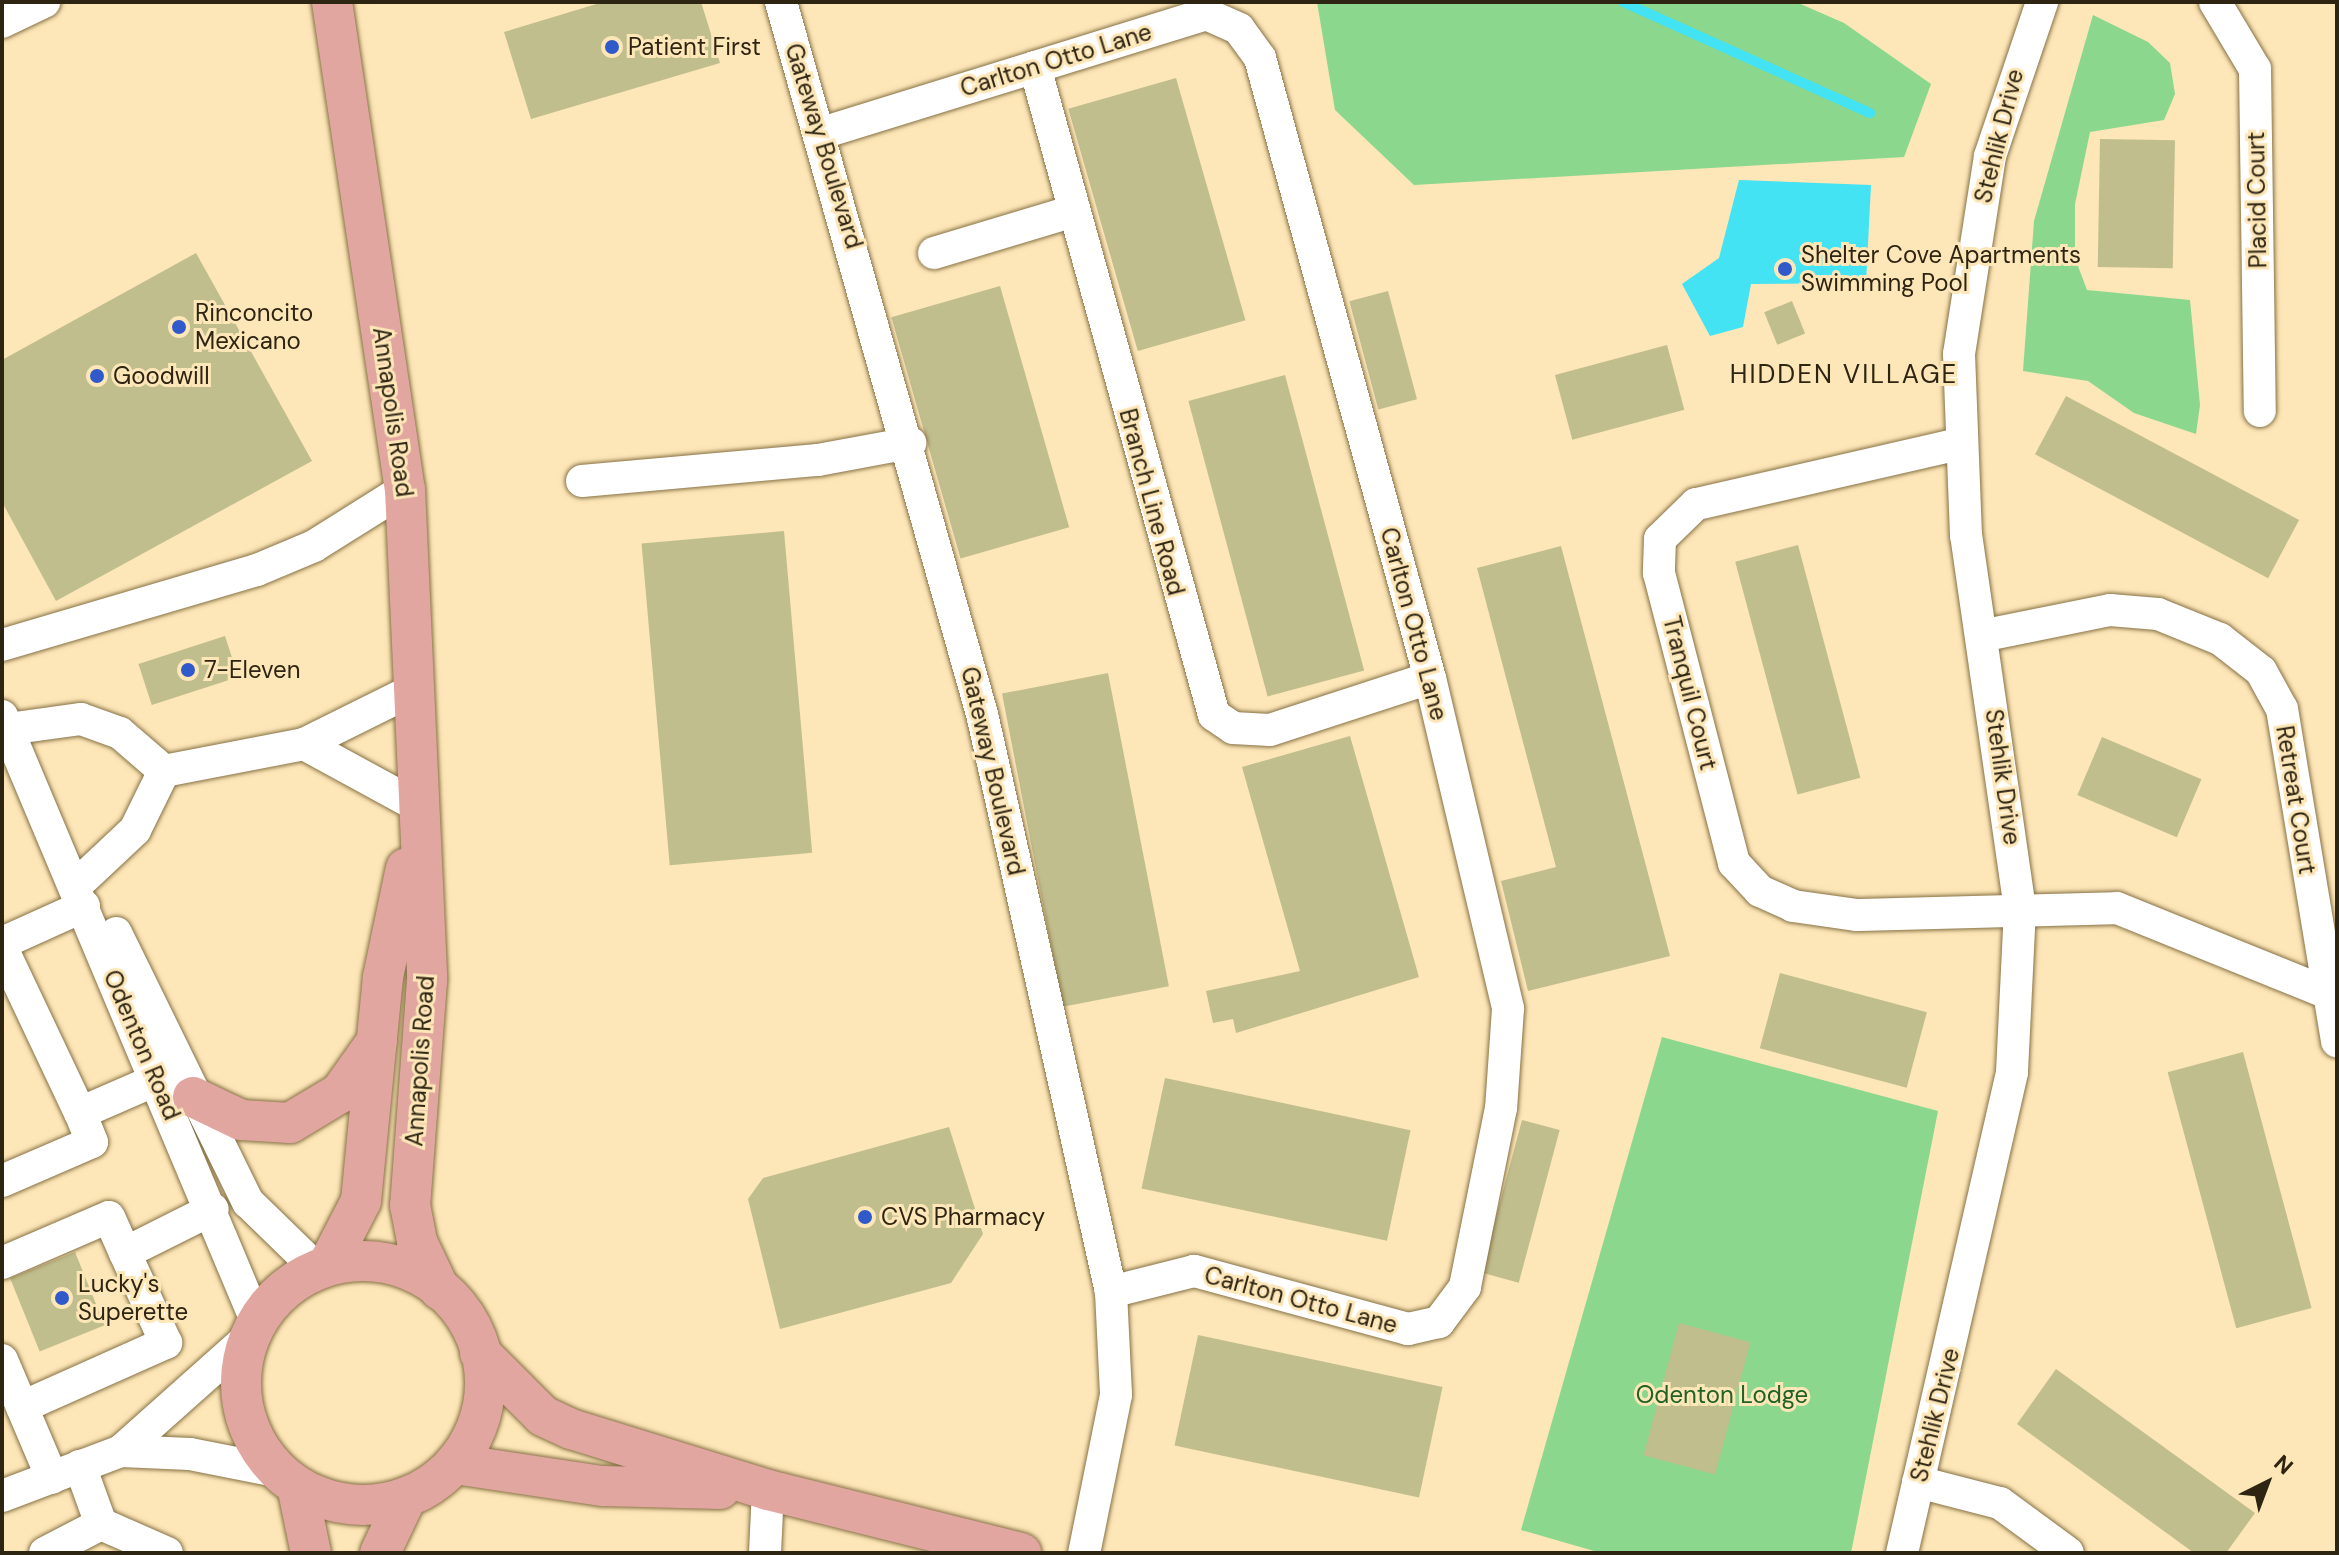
<!DOCTYPE html>
<style>
body{margin:0}
#map{position:relative;width:2339px;height:1555px;overflow:hidden;background:#fde6b7;font-family:"DM Sans",sans-serif}
div>[style]{position:absolute}
.green>*{inset:0;background:#8ad78d}
.water>*{inset:0;background:#43e3f3}
.stream>*{height:10px;margin:-5px;padding:0 5px;transform-origin:5px;border-radius:5px;background:#43e3f3}
.building>*{inset:0;background:#c1be8d;transform-origin:0 0}
.roads{filter:drop-shadow(0 0 2px #867246) drop-shadow(0 0 2px #867246)}
.minor>*{height:32px;margin:-16px;padding:0 16px;transform-origin:16px;border-radius:16px;background:#fff}
.major>*{height:40px;margin:-20px;padding:0 20px;transform-origin:20px;border-radius:20px;background:#e2a6a1}
.major>.ring{margin:-20px;padding:0;box-sizing:content-box;background:none;border:40px solid #e2a6a1;border-radius:50%}
.dots>*{width:22px;height:22px;translate:-50% -50%;box-sizing:border-box;border:4px solid #fde6b7;border-radius:50%}
span{translate:-50% -50%;white-space:nowrap;text-align:center;line-height:1.15;-webkit-text-stroke:6px #fde6b7;paint-order:stroke}
.poi-label{font-size:24px;color:#2d2412}
.left{translate:0 -50%;text-align:left}
.street-label{font-size:24px;color:#2d2412}
.park-label{font-size:24px;color:#1f6226}
.neighbourhood-label{font-size:26px;color:#2d2412;letter-spacing:2px}
.frame{position:absolute;inset:0;border:4px solid #2d2412;pointer-events:none}
.north{position:absolute;left:2227px;top:1443px;width:80px;height:80px;-webkit-text-stroke:6px #fde6b7;paint-order:stroke;rotate:42deg;font-size:22px;font-weight:700;line-height:32px;text-align:center;color:#2d2412}
.north::after{content:'';display:block;margin:auto;width:28px;height:36px;background:#2d2412;clip-path:polygon(50% 0,100% 100%,50% 72%,0 100%)}
</style>
<div id="map">
<div class="green">
<div style="clip-path:polygon(1317px 2px,1796px 2px,1844px 23px,1931px 84px,1904px 157px,1414px 185px,1335px 110px)"></div>
<div style="clip-path:polygon(2093px 15px,2148px 42px,2170px 63px,2175px 94px,2164px 120px,2090px 132px,2075px 204px,2075px 258px,2087px 290px,2190px 300px,2200px 405px,2196px 434px,2134px 413px,2088px 381px,2023px 371px,2034px 221px)"></div>
<div style="clip-path:polygon(1662px 1037px,1938px 1111px,1851px 1553px,1601px 1553px,1521px 1530px)"></div>
</div>
<div class="water">
<div style="clip-path:polygon(1739px 180px,1871px 185px,1866px 283px,1751px 284px,1743px 327px,1710px 336px,1682px 284px,1719px 258px)"></div>
</div>
<div class="stream">
<div style="left:1623px;top:2px;width:271px;rotate:24.2deg"></div>
</div>
<div class="building">
<div style="clip-path:polygon(603px 2px,701px 2px,720px 63px,531px 119px,504px 32px)"></div>
<div style="left:1176px;top:78px;width:252px;height:112px;rotate:74deg"></div>
<div style="left:2100px;top:139px;width:75px;height:128px;rotate:1deg"></div>
<div style="clip-path:polygon(196px 253px,312px 461px,56px 601px,2px 502px,2px 360px)"></div>
<div style="left:1000px;top:286px;width:251px;height:113px;rotate:74deg"></div>
<div style="left:1388px;top:291px;width:112px;height:40px;rotate:75deg"></div>
<div style="left:1792px;top:301px;width:35px;height:30px;rotate:68deg"></div>
<div style="left:1667px;top:345px;width:67px;height:116px;rotate:75deg"></div>
<div style="left:1285px;top:375px;width:306px;height:100px;rotate:75deg"></div>
<div style="left:2066px;top:396px;width:264px;height:66px;rotate:28deg"></div>
<div style="left:784px;top:531px;width:323px;height:143px;rotate:85deg"></div>
<div style="left:1798px;top:545px;width:241px;height:65px;rotate:75deg"></div>
<div style="clip-path:polygon(1561px 546px,1670px 956px,1528px 991px,1501px 881px,1556px 867px,1477px 568px)"></div>
<div style="left:225px;top:636px;width:43px;height:91px;rotate:72deg"></div>
<div style="left:1108px;top:673px;width:319px;height:108px;rotate:79deg"></div>
<div style="clip-path:polygon(1350px 736px,1419px 977px,1236px 1033px,1233px 1019px,1213px 1023px,1206px 991px,1300px 971px,1242px 767px)"></div>
<div style="left:2102px;top:737px;width:108px;height:63px;rotate:23deg"></div>
<div style="left:1780px;top:973px;width:152px;height:78px;rotate:15deg"></div>
<div style="left:2243px;top:1052px;width:265px;height:78px;rotate:75deg"></div>
<div style="left:1165px;top:1078px;width:251px;height:113px;rotate:12deg"></div>
<div style="left:1522px;top:1120px;width:39px;height:158px;rotate:15deg"></div>
<div style="clip-path:polygon(949px 1127px,983px 1234px,951px 1283px,780px 1329px,748px 1199px,763px 1178px)"></div>
<div style="left:75px;top:1252px;width:79px;height:70px;rotate:68deg"></div>
<div style="left:1679px;top:1323px;width:74px;height:137px;rotate:15deg"></div>
<div style="left:1198px;top:1335px;width:250px;height:113px;rotate:12deg"></div>
<div style="clip-path:polygon(2056px 1369px,2255px 1513px,2226px 1553px,2194px 1553px,2017px 1424px)"></div>
</div>
<div class="roads">
<div class="minor">
<div style="left:781px;top:2px;width:740px;rotate:74.24deg"></div>
<div style="left:982px;top:714px;width:592px;rotate:77.42deg"></div>
<div style="left:1111px;top:1292px;width:103px;rotate:87.2deg"></div>
<div style="left:1116px;top:1395px;width:161px;rotate:101.4deg"></div>
<div style="left:2215px;top:2px;width:78px;rotate:59.2deg"></div>
<div style="left:2255px;top:69px;width:342px;rotate:89.2deg"></div>
<div style="left:2px;top:22px;width:47px;rotate:-25.5deg"></div>
<div style="left:1035px;top:67px;width:672px;rotate:74.56deg"></div>
<div style="left:1214px;top:715px;width:23px;rotate:34deg"></div>
<div style="left:1233px;top:728px;width:37px;rotate:3deg"></div>
<div style="left:1270px;top:730px;width:168px;rotate:-18deg"></div>
<div style="left:822px;top:133px;width:402px;rotate:-17.2deg"></div>
<div style="left:1206px;top:14px;width:36px;rotate:24deg"></div>
<div style="left:1239px;top:29px;width:36px;rotate:54deg"></div>
<div style="left:1260px;top:58px;width:643px;rotate:74.67deg"></div>
<div style="left:1430px;top:678px;width:340px;rotate:76.7deg"></div>
<div style="left:1508px;top:1009px;width:99px;rotate:94deg"></div>
<div style="left:1501px;top:1108px;width:183px;rotate:101.4deg"></div>
<div style="left:1465px;top:1287px;width:44px;rotate:126.6deg"></div>
<div style="left:1439px;top:1322px;width:32px;rotate:167deg"></div>
<div style="left:1408px;top:1329px;width:222px;rotate:-164.8deg"></div>
<div style="left:1194px;top:1271px;width:86px;rotate:165.8deg"></div>
<div style="left:934px;top:253px;width:146px;rotate:-16.7deg"></div>
<div style="left:1959px;top:444px;width:270px;rotate:167.1deg"></div>
<div style="left:1696px;top:504px;width:50px;rotate:135.8deg"></div>
<div style="left:1660px;top:539px;width:34px;rotate:92deg"></div>
<div style="left:1659px;top:573px;width:300px;rotate:75.5deg"></div>
<div style="left:1734px;top:863px;width:38px;rotate:47deg"></div>
<div style="left:1760px;top:891px;width:36px;rotate:24deg"></div>
<div style="left:1793px;top:906px;width:65px;rotate:8deg"></div>
<div style="left:1857px;top:915px;width:260px;rotate:-1.5deg"></div>
<div style="left:2117px;top:908px;width:227px;rotate:22deg"></div>
<div style="left:582px;top:481px;width:237px;rotate:-5.1deg"></div>
<div style="left:818px;top:460px;width:94px;rotate:-10.5deg"></div>
<div style="left:1981px;top:636px;width:132px;rotate:-11.4deg"></div>
<div style="left:2110px;top:610px;width:48px;rotate:4.8deg"></div>
<div style="left:2158px;top:614px;width:67px;rotate:22deg"></div>
<div style="left:2220px;top:639px;width:52px;rotate:38deg"></div>
<div style="left:2261px;top:671px;width:43px;rotate:61.1deg"></div>
<div style="left:2282px;top:709px;width:337px;rotate:80.6deg"></div>
<div style="left:2px;top:645px;width:266px;rotate:-16.4deg"></div>
<div style="left:257px;top:570px;width:62px;rotate:-22.8deg"></div>
<div style="left:314px;top:546px;width:107px;rotate:-32.1deg"></div>
<div style="left:2px;top:716px;width:658px;rotate:67.21deg"></div>
<div style="left:8px;top:729px;width:74px;rotate:-7.8deg"></div>
<div style="left:81px;top:719px;width:41px;rotate:19.7deg"></div>
<div style="left:120px;top:733px;width:58px;rotate:40.8deg"></div>
<div style="left:164px;top:771px;width:66px;rotate:116.2deg"></div>
<div style="left:135px;top:830px;width:69px;rotate:136.8deg"></div>
<div style="left:164px;top:771px;width:143px;rotate:-10.9deg"></div>
<div style="left:416px;top:805px;width:128px;rotate:-151.4deg"></div>
<div style="left:304px;top:744px;width:126px;rotate:-26.4deg"></div>
<div style="left:116px;top:933px;width:300px;rotate:63.9deg"></div>
<div style="left:248px;top:1202px;width:96px;rotate:44.2deg"></div>
<div style="left:2px;top:943px;width:90px;rotate:-24.3deg"></div>
<div style="left:2px;top:948px;width:183px;rotate:64.7deg"></div>
<div style="left:2px;top:1181px;width:98px;rotate:-23.4deg"></div>
<div style="left:92px;top:1142px;width:31px;rotate:-112deg"></div>
<div style="left:80px;top:1113px;width:83px;rotate:-23.5deg"></div>
<div style="left:2px;top:1263px;width:116px;rotate:-23.3deg"></div>
<div style="left:109px;top:1217px;width:39px;rotate:66deg"></div>
<div style="left:125px;top:1253px;width:98px;rotate:-26.6deg"></div>
<div style="left:2px;top:1360px;width:128px;rotate:67deg"></div>
<div style="left:22px;top:1407px;width:158px;rotate:-24deg"></div>
<div style="left:166px;top:1343px;width:99px;rotate:-114.5deg"></div>
<div style="left:121px;top:1451px;width:69px;rotate:2.5deg"></div>
<div style="left:190px;top:1454px;width:93px;rotate:11.2deg"></div>
<div style="left:1918px;top:1482px;width:85px;rotate:14.4deg"></div>
<div style="left:2000px;top:1503px;width:84px;rotate:36.3deg"></div>
<div style="left:2px;top:1496px;width:127px;rotate:-20.7deg"></div>
<div style="left:121px;top:1451px;width:171px;rotate:-41.7deg"></div>
<div style="left:101px;top:1524px;width:72px;rotate:23.7deg"></div>
<div style="left:45px;top:1553px;width:63px;rotate:-27.4deg"></div>
<div style="left:101px;top:1524px;width:62px;rotate:-109.9deg"></div>
<div style="left:765px;top:1553px;width:63px;rotate:-87.3deg"></div>
<div style="left:1902px;top:1553px;width:493px;rotate:-77.1deg"></div>
<div style="left:2012px;top:1072px;width:163px;rotate:-87.2deg"></div>
<div style="left:2020px;top:909px;width:377px;rotate:-98.2deg"></div>
<div style="left:1966px;top:536px;width:182px;rotate:-92.2deg"></div>
<div style="left:1959px;top:354px;width:200px;rotate:-81.1deg"></div>
<div style="left:1990px;top:156px;width:163px;rotate:-71.3deg"></div>
</div>
<div class="major">
<div style="left:332px;top:2px;width:492px;rotate:81.5deg"></div>
<div style="left:405px;top:489px;width:492px;rotate:87.4deg"></div>
<div style="left:427px;top:981px;width:225px;rotate:94.3deg"></div>
<div style="left:410px;top:1205px;width:38px;rotate:79deg"></div>
<div style="left:417px;top:1242px;width:53px;rotate:64.4deg"></div>
<div style="left:193px;top:1097px;width:53px;rotate:25.6deg"></div>
<div style="left:241px;top:1120px;width:49px;rotate:3.5deg"></div>
<div style="left:290px;top:1123px;width:58px;rotate:-31deg"></div>
<div style="left:340px;top:1093px;width:64px;rotate:-54.6deg"></div>
<div class="ring" style="left:241px;top:1261px;width:204px;height:204px"></div>
<div style="left:328px;top:1265px;width:72px;rotate:-62.7deg"></div>
<div style="left:361px;top:1201px;width:225px;rotate:-84.4deg"></div>
<div style="left:383px;top:977px;width:111px;rotate:-78.1deg"></div>
<div style="left:480px;top:1353px;width:89px;rotate:45deg"></div>
<div style="left:543px;top:1416px;width:31px;rotate:25deg"></div>
<div style="left:571px;top:1429px;width:206px;rotate:17.2deg"></div>
<div style="left:768px;top:1490px;width:261px;rotate:14deg"></div>
<div style="left:455px;top:1464px;width:150px;rotate:8.5deg"></div>
<div style="left:603px;top:1486px;width:117px;rotate:1.5deg"></div>
<div style="left:297px;top:1486px;width:68px;rotate:78.2deg"></div>
<div style="left:380px;top:1553px;width:61px;rotate:-64.7deg"></div>
</div>
</div>
<div class="dots">
<div style="left:612px;top:47px;background:#305ac9"></div>
<div style="left:1785px;top:269px;background:#305ac9"></div>
<div style="left:179px;top:327px;background:#305ac9"></div>
<div style="left:97px;top:376px;background:#305ac9"></div>
<div style="left:188px;top:670px;background:#305ac9"></div>
<div style="left:865px;top:1217px;background:#305ac9"></div>
<div style="left:62px;top:1298px;background:#305ac9"></div>
</div>
<div class="poi-label">
<span class="left" style="left:628px;top:47px">Patient First</span>
<span class="left" style="left:1801px;top:269px">Shelter Cove Apartments<br>Swimming Pool</span>
<span class="left" style="left:195px;top:327px">Rinconcito<br>Mexicano</span>
<span class="left" style="left:113px;top:376px">Goodwill</span>
<span class="left" style="left:204px;top:670px">7-Eleven</span>
<span class="left" style="left:881px;top:1217px">CVS Pharmacy</span>
<span class="left" style="left:78px;top:1298px">Lucky's<br>Superette</span>
</div>
<div class="street-label">
<span style="left:1056px;top:60px;rotate:-17deg">Carlton Otto Lane</span>
<span style="left:1999px;top:136px;rotate:-76deg">Stehlik Drive</span>
<span style="left:824px;top:146px;rotate:73deg">Gateway Boulevard</span>
<span style="left:2257px;top:200px;rotate:-91deg">Placid Court</span>
<span style="left:393px;top:412px;rotate:82deg">Annapolis Road</span>
<span style="left:1152px;top:502px;rotate:75deg">Branch Line Road</span>
<span style="left:1414px;top:624px;rotate:75deg">Carlton Otto Lane</span>
<span style="left:1690px;top:693px;rotate:76deg">Tranquil Court</span>
<span style="left:993px;top:771px;rotate:77deg">Gateway Boulevard</span>
<span style="left:2003px;top:777px;rotate:82deg">Stehlik Drive</span>
<span style="left:2296px;top:800px;rotate:81deg">Retreat Court</span>
<span style="left:142px;top:1045px;rotate:67deg">Odenton Road</span>
<span style="left:420px;top:1061px;rotate:-86deg">Annapolis Road</span>
<span style="left:1301px;top:1300px;rotate:15deg">Carlton Otto Lane</span>
<span style="left:1935px;top:1415px;rotate:-76deg">Stehlik Drive</span>
</div>
<div class="park-label">
<span style="left:1722px;top:1395px">Odenton Lodge</span>
</div>
<div class="neighbourhood-label">
<span style="left:1844px;top:375px">HIDDEN VILLAGE</span>
</div>
<div class="frame"></div>
<div class="north">N</div>
</div>
